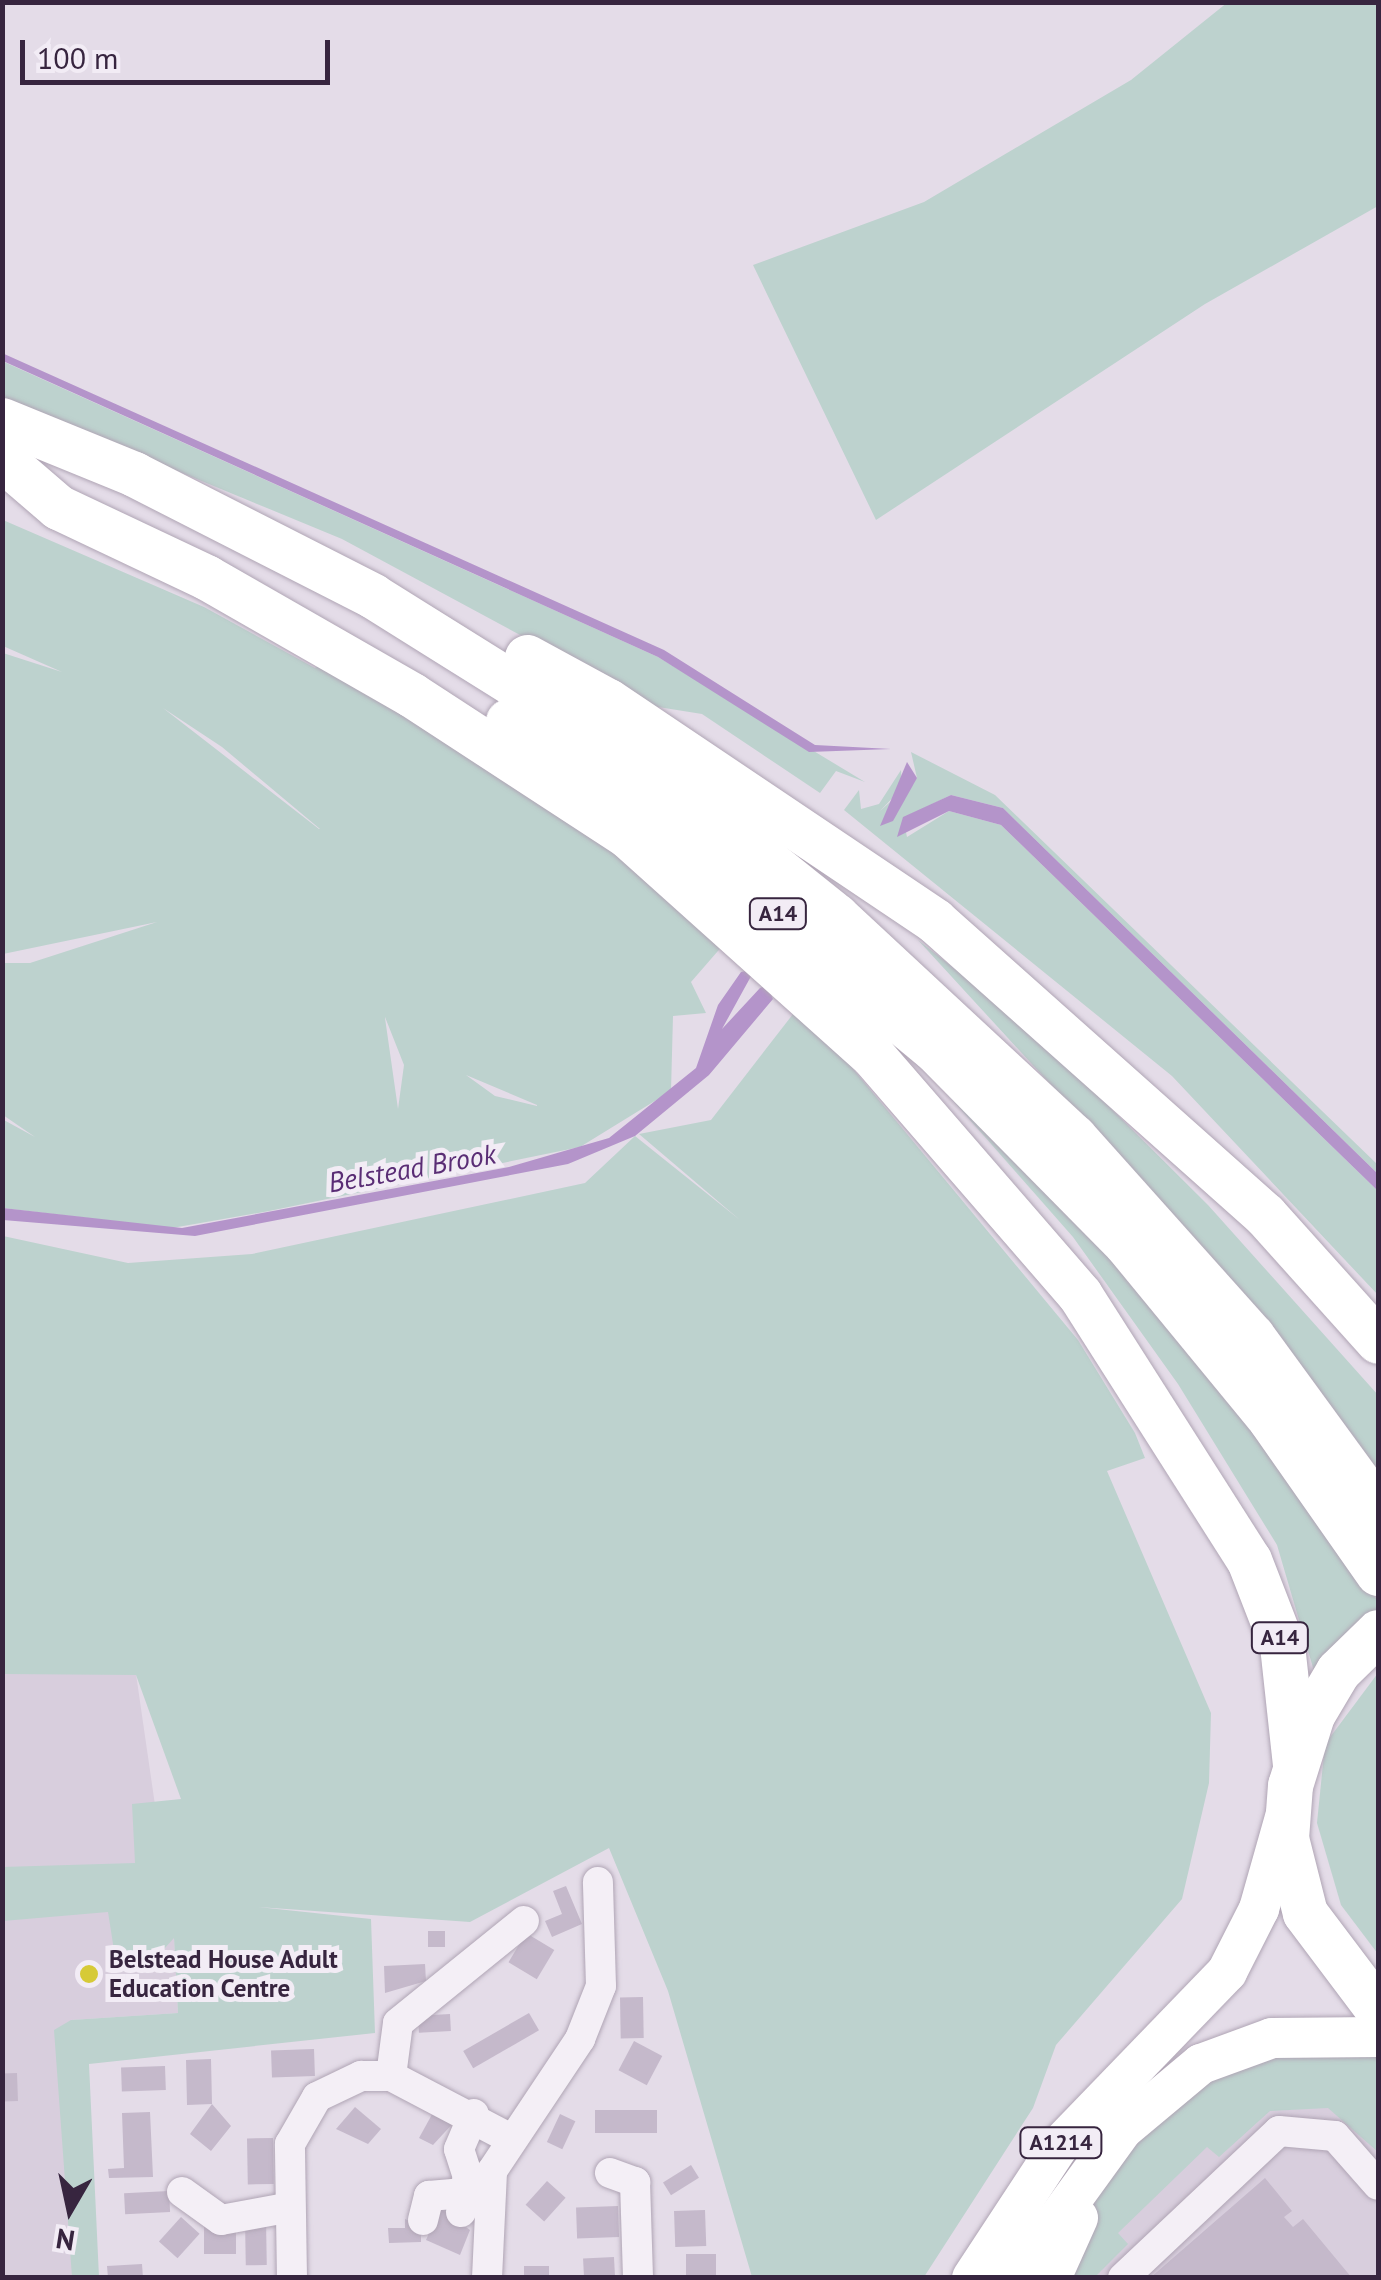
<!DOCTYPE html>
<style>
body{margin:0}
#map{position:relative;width:1381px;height:2280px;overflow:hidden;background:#e4dce8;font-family:"PT Sans",sans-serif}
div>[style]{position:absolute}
.built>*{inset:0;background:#d8cedd}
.green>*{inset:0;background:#bdd2ce}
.water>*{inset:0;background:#b494ca}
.building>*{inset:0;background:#c5b9cb;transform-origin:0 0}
.roads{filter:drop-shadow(0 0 2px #b0a5b5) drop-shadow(0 0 2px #b0a5b5)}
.minor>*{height:30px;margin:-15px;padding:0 15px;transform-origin:15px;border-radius:15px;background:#f4eff6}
.major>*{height:40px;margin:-20px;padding:0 20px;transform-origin:20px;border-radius:20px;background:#fff}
.highway>*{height:45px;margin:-22.5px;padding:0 22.5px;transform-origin:22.5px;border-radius:22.5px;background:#fff}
.dots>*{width:28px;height:28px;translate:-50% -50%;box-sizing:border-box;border:5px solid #f2ecf5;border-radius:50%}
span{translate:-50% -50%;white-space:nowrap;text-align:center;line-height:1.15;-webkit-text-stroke:10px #f2ecf5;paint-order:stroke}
.shield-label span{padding:2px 8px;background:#f2ecf5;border:2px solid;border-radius:8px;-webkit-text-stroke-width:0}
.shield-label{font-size:22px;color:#37253f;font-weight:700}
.poi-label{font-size:25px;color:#37253f;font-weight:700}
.left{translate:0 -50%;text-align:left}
.water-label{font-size:28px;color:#5a2d75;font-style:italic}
.frame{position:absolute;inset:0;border:5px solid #37253f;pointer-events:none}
.north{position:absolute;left:20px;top:2160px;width:100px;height:100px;-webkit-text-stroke:8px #f2ecf5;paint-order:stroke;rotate:189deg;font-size:28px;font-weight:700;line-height:40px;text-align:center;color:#37253f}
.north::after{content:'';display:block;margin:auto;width:35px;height:45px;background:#37253f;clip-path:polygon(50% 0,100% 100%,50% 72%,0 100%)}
.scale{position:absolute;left:20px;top:40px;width:310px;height:45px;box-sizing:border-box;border:5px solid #37253f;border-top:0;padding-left:12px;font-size:30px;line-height:35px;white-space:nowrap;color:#37253f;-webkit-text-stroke:8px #f2ecf5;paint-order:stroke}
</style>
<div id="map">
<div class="built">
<div style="clip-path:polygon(3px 1674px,136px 1674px,174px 1936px,178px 2013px,71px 2020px,74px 2277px,3px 2278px)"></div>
<div style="clip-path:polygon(1275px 2095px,1378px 2114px,1378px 2277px,1018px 2278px,1138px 2128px)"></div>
</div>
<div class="green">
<div style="clip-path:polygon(1228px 2px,1378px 3px,1378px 206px,1205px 304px,876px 520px,753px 265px,924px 202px,1131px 80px)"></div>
<div style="clip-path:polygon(2px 361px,658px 657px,865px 782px,836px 771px,820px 793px,702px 714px,652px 706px,342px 539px,3px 399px)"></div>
<div style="clip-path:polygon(evenodd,3px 520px,204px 607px,315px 668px,326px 660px,625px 855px,724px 944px,691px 982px,706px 1013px,673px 1016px,671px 1091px,580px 1147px,269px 1211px,172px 1228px,3px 1208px,2px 1119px,35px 1137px,3px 1115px,3px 963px,30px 963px,157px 922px,3px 954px,3px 653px,62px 672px,3px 646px,3px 520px,163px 708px,222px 747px,320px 829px,319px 829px,163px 708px,3px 520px,385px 1017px,404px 1065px,398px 1109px,385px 1018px,385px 1017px,3px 520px,466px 1075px,537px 1105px,537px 1106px,495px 1096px,466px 1075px)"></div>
<div style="clip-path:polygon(911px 752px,995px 795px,1378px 1165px,1378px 1174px,1003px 808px,951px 795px,903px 818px,907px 837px,949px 811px,1001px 825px,1378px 1191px,1378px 1295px,1172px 1076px,844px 810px,859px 790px,861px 809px,879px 804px,901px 770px,902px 788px,880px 811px,917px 778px)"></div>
<div style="clip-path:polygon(918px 940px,1030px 1028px,1208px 1205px,1378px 1395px,1378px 1470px,1273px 1327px)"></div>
<div style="clip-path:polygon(800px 1005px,1078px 1340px,1135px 1433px,1145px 1458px,1107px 1471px,1211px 1713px,1209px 1783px,1182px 1899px,1056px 2045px,1033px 2108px,924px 2277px,752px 2277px,668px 1991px,609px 1848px,470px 1922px,258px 1907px,371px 1919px,375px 2033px,89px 2064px,99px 2277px,72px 2277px,54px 2030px,71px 2020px,178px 2013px,174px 1938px,155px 1959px,116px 1963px,108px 1912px,3px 1921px,2px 1867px,135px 1863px,132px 1804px,181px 1799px,136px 1675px,3px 1674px,3px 1236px,128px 1263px,252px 1254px,585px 1183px,635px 1136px,740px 1220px,639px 1134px,711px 1120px)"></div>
<div style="clip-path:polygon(887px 1026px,1195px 1347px,1378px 1601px,1378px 1613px,1314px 1671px,1277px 1545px,1178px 1384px,1073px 1237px)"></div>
<div style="clip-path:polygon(1378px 1673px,1378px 1954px,1341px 1905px,1317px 1823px,1325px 1744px)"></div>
<div style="clip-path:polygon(1378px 2044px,1378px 2152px,1328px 2108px,1270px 2111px,1219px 2157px,1207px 2147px,1118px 2233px,1128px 2244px,1095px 2277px,1069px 2278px,1097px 2192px,1166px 2110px,1254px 2049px)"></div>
</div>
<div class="water">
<div style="clip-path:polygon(2px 353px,664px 650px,815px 745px,891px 749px,809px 752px,658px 657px,3px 361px)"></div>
<div style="clip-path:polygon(907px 762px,917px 778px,893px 821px,880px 826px)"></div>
<div style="clip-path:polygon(951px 795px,1003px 808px,1378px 1174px,1378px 1191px,1001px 825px,949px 811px,897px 837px,903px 817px)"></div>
<div style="clip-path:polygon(755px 969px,722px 1029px,760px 988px,767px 985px,773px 999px,709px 1075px,635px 1136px,568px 1164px,195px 1236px,3px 1220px,3px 1208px,182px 1228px,509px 1167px,609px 1138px,696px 1068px,718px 1005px,741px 972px)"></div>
</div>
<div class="building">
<div style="clip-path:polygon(566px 1886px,582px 1924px,552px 1937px,545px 1921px,562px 1914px,553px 1891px)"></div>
<div style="left:428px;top:1931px;width:17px;height:16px"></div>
<div style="left:526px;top:1933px;width:33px;height:34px;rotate:31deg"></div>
<div style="clip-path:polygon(425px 1964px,426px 1981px,385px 1993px,384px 1966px)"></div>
<div style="left:643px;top:1997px;width:41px;height:23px;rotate:89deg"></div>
<div style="left:529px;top:2013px;width:20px;height:76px;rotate:60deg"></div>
<div style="left:450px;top:2014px;width:17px;height:32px;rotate:87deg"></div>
<div style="left:634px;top:2041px;width:32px;height:33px;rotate:28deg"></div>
<div style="left:314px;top:2049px;width:27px;height:43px;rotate:88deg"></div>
<div style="clip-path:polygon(211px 2059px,212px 2104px,231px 2126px,211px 2151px,190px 2134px,212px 2104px,187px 2105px,186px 2060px)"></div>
<div style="left:165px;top:2066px;width:24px;height:44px;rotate:88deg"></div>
<div style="left:17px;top:2073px;width:28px;height:15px;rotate:88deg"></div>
<div style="clip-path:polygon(355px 2107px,381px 2129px,368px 2144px,336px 2129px)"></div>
<div style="clip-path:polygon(435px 2109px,456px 2120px,433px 2145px,419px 2138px)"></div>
<div style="left:657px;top:2110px;width:23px;height:62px;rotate:90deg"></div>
<div style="clip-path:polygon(150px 2112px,153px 2177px,109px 2178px,108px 2169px,124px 2168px,122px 2113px)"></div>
<div style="left:560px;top:2114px;width:17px;height:31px;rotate:25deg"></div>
<div style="left:273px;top:2138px;width:46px;height:26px;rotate:89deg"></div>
<div style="left:691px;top:2165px;width:15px;height:33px;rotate:58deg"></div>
<div style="clip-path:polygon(1265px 2178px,1292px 2211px,1284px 2217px,1293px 2227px,1303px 2219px,1352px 2278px,1150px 2278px)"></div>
<div style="left:547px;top:2181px;width:25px;height:32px;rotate:42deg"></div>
<div style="left:169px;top:2191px;width:21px;height:45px;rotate:87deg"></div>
<div style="left:618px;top:2206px;width:31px;height:42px;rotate:88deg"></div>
<div style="clip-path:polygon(440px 2208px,470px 2230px,460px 2255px,426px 2240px)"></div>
<div style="left:705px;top:2210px;width:36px;height:31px;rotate:88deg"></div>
<div style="left:181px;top:2217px;width:25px;height:33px;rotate:42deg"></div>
<div style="clip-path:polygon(405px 2219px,421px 2226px,421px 2242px,389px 2243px,388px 2228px,405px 2228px)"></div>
<div style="left:266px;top:2220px;width:45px;height:21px;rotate:89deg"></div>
<div style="left:204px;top:2221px;width:32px;height:33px"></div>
<div style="left:716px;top:2254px;width:24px;height:30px;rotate:90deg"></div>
<div style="left:614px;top:2257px;width:21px;height:31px;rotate:87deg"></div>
<div style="clip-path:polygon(142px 2264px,143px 2278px,108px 2278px,107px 2266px)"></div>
<div style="left:549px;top:2266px;width:12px;height:25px;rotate:90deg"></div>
</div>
<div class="roads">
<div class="minor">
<div style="left:391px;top:2076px;width:53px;rotate:-82.5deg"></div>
<div style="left:398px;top:2023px;width:162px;rotate:-39deg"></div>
<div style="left:610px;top:2173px;width:27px;rotate:20deg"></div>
<div style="left:635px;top:2182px;width:96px;rotate:88.2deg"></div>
<div style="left:182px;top:2192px;width:48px;rotate:35.7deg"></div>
<div style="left:221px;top:2220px;width:66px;rotate:-10.5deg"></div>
<div style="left:461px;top:2212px;width:36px;rotate:-79deg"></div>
<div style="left:468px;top:2177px;width:29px;rotate:-108deg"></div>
<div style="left:459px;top:2149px;width:38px;rotate:-67deg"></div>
<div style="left:423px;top:2220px;width:25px;rotate:-76deg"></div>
<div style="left:429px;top:2196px;width:38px;rotate:-5deg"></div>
<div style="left:292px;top:2278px;width:134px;rotate:-90.9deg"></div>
<div style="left:290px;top:2144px;width:54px;rotate:-60.1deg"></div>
<div style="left:317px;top:2097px;width:49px;rotate:-25.5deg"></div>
<div style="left:361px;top:2076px;width:30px"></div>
<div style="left:391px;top:2076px;width:131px;rotate:27.7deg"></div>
<div style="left:487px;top:2278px;width:107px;rotate:-87.3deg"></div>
<div style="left:492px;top:2171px;width:159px;rotate:-56.3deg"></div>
<div style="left:580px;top:2039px;width:57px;rotate:-68.4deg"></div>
<div style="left:601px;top:1986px;width:104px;rotate:-91.7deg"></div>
<div style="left:1123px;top:2278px;width:214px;rotate:-43.3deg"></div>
<div style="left:1279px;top:2131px;width:56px;rotate:5.1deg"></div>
<div style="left:1335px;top:2136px;width:65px;rotate:48.7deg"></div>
</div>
<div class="major">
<div style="left:972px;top:2278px;width:157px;rotate:-56.7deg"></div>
<div style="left:1058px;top:2147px;width:243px;rotate:-46deg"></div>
<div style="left:1227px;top:1972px;width:71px;rotate:-63.1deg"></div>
<div style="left:1259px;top:1909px;width:96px;rotate:-74.2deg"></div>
<div style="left:1015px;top:2278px;width:183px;rotate:-54.1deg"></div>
<div style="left:1122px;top:2130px;width:103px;rotate:-39.9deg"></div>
<div style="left:1201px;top:2064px;width:76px;rotate:-20.1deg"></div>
<div style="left:1272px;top:2038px;width:106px;rotate:-0.5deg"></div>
<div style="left:1051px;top:2278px;width:66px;rotate:-65.8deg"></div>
</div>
<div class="highway">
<div style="left:2px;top:420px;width:143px;rotate:22.2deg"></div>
<div style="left:134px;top:474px;width:268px;rotate:27deg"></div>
<div style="left:373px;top:596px;width:338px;rotate:32deg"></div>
<div style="left:660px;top:775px;width:226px;rotate:38.7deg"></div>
<div style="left:836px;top:916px;width:325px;rotate:42.9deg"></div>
<div style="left:1074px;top:1137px;width:267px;rotate:48.2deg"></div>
<div style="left:1252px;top:1336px;width:214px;rotate:53.9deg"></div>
<div style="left:8px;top:464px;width:66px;rotate:40.7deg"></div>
<div style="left:58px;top:507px;width:164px;rotate:25.3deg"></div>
<div style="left:206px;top:577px;width:237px;rotate:29.8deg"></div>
<div style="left:412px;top:695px;width:258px;rotate:33.1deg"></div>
<div style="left:628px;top:836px;width:329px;rotate:41.9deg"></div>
<div style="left:873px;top:1056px;width:316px;rotate:49.1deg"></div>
<div style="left:1080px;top:1295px;width:314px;rotate:57.5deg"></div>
<div style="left:1249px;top:1560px;width:91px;rotate:68.8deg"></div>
<div style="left:1282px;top:1645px;width:121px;rotate:83.8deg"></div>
<div style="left:527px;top:657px;width:92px;rotate:28.5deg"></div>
<div style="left:608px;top:701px;width:394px;rotate:33.9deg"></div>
<div style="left:935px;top:921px;width:442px;rotate:41.7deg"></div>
<div style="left:1265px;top:1215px;width:169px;rotate:48.1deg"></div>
<div style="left:508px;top:721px;width:158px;rotate:32.6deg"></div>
<div style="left:641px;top:806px;width:381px;rotate:39.7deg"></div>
<div style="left:934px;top:1049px;width:276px;rotate:45.4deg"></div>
<div style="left:1128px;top:1246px;width:224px;rotate:50.6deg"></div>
<div style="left:1270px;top:1419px;width:188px;rotate:55deg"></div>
<div style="left:1378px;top:1632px;width:56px;rotate:135.7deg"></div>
<div style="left:1338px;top:1671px;width:51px;rotate:120.6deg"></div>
<div style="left:1312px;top:1715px;width:73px;rotate:107.4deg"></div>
<div style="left:1290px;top:1785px;width:53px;rotate:94.3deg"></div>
<div style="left:1286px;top:1838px;width:77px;rotate:75.8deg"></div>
<div style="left:1305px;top:1913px;width:121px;rotate:53deg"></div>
</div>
</div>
<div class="dots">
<div style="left:89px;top:1974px;background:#d6ca37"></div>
</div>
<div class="shield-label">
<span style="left:778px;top:914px">A14</span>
<span style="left:1280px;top:1638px">A14</span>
<span style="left:1061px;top:2143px">A1214</span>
</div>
<div class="poi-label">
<span class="left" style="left:109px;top:1974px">Belstead House Adult<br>Education Centre</span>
</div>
<div class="water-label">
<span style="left:412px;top:1168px;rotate:-10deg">Belstead Brook</span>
</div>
<div class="frame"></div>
<div class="north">N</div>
<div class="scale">100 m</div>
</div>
